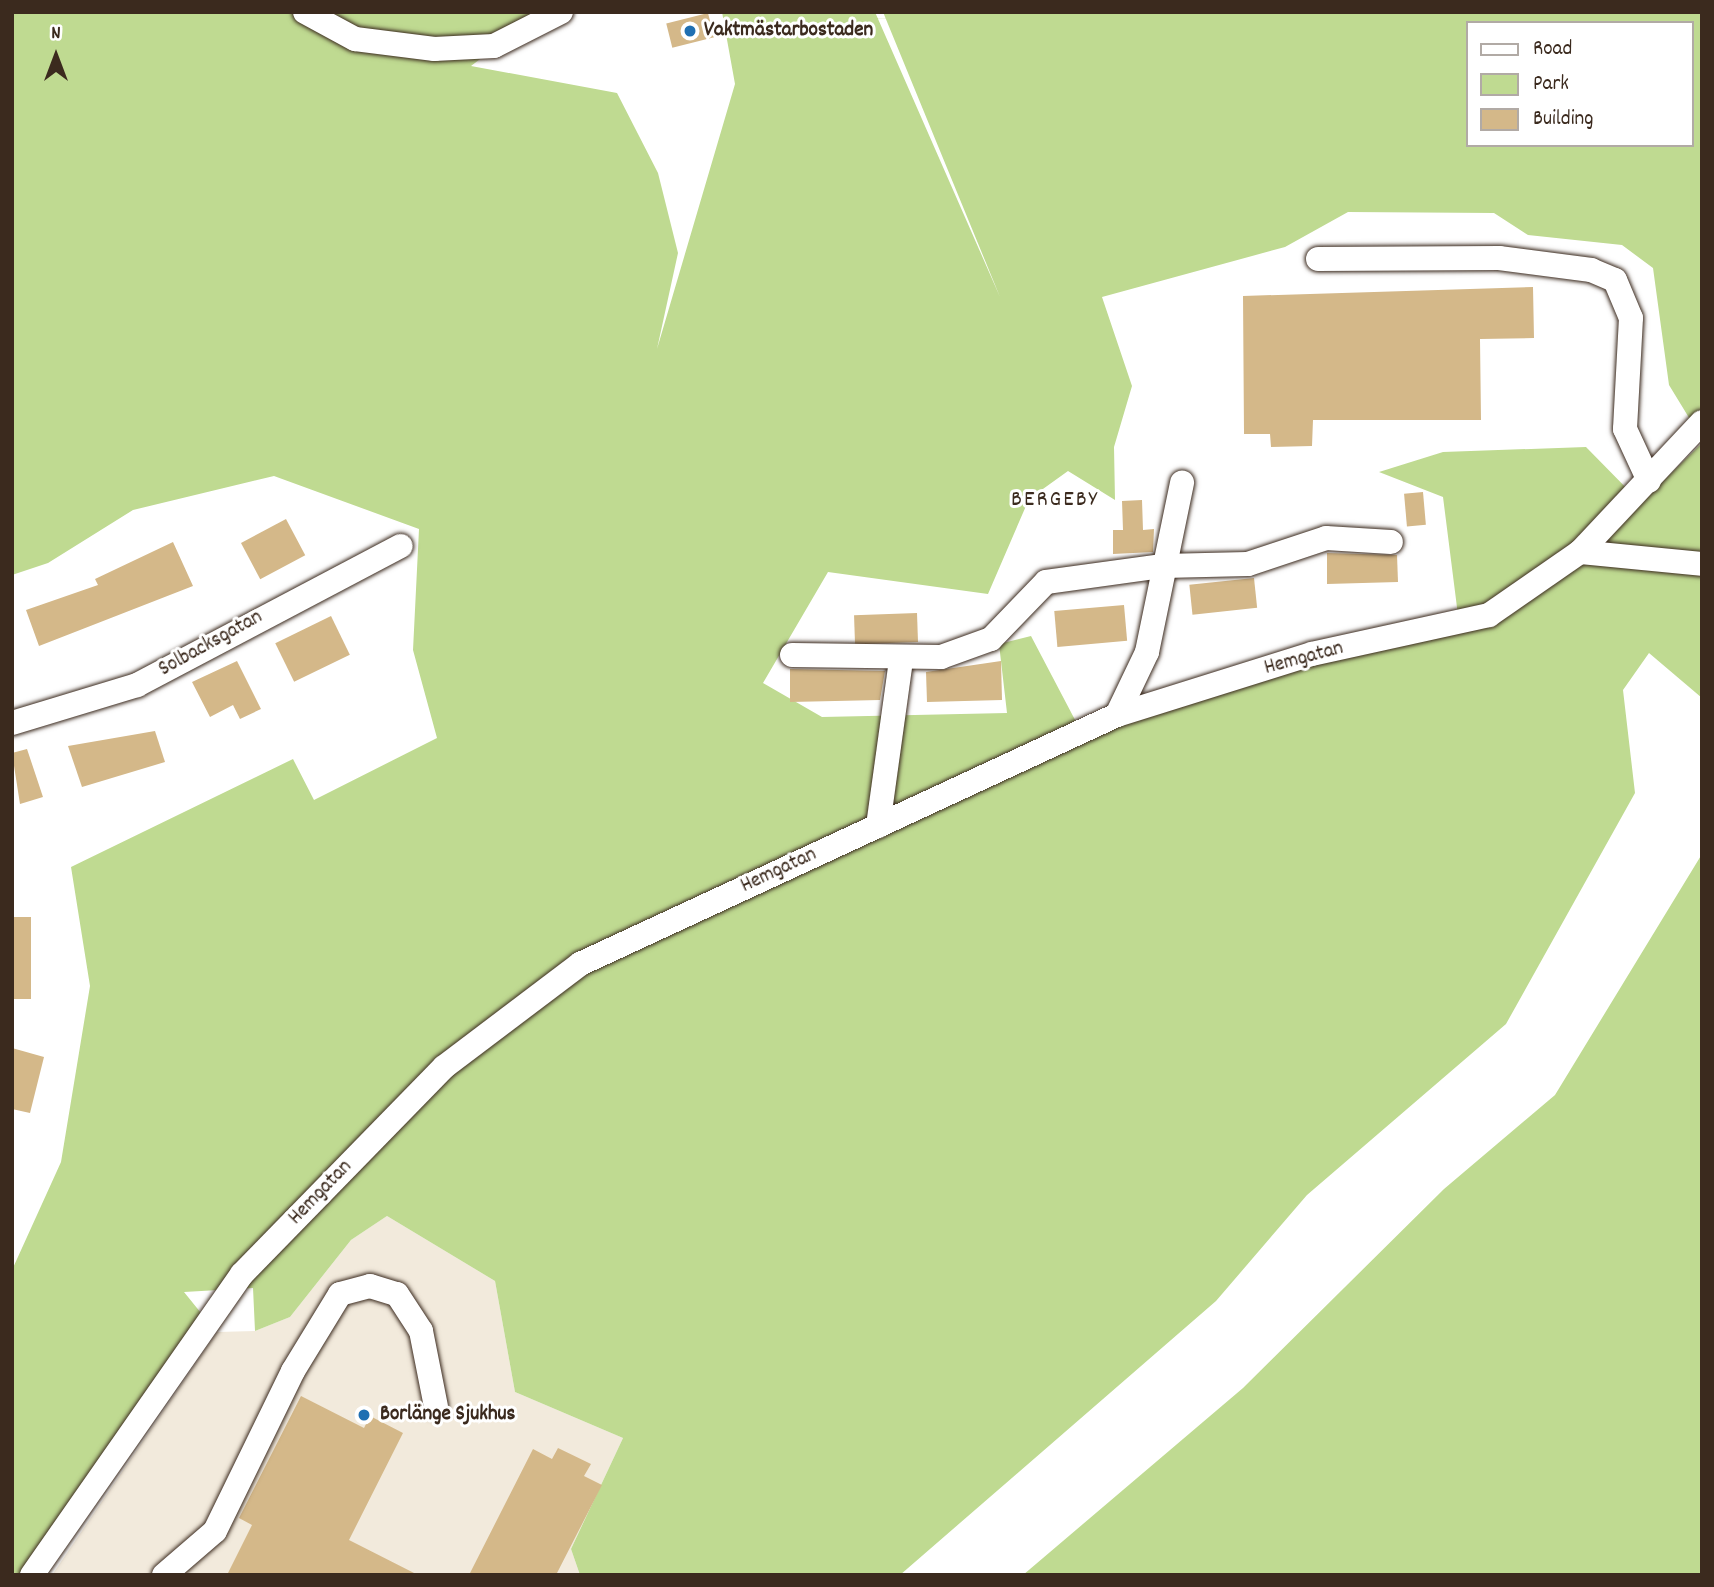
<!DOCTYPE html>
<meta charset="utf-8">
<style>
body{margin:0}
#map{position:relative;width:1714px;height:1587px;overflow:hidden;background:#fff;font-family:Dekko,sans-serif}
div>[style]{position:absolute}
.built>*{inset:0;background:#f2eadc}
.green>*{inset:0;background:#bfda91}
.building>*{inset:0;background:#d4b889;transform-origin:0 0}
.roads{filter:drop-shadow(0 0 2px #3b2a1e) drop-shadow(0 0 2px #3b2a1e)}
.minor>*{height:24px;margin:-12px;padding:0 12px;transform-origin:12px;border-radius:12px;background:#fff}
.dots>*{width:19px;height:19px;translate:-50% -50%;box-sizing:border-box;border:4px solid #fff;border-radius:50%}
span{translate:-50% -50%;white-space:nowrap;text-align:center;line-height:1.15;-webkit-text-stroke:6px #fff;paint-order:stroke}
.poi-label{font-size:21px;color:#3b2a1e;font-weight:700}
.left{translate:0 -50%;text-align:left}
.street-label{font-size:21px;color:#3b2a1e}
.neighbourhood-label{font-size:23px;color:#3b2a1e;letter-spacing:2px}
.frame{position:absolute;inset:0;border:14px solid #3b2a1e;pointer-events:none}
.legend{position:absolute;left:1466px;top:21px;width:228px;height:126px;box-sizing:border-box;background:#fff;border:2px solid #b1aaa5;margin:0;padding:9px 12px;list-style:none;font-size:21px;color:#3b2a1e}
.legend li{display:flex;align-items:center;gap:14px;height:35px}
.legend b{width:35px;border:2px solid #b1aaa5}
.north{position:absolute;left:21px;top:21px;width:70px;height:70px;-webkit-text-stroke:5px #fff;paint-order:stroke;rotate:0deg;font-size:19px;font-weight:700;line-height:28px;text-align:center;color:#3b2a1e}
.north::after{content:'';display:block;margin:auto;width:24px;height:32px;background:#3b2a1e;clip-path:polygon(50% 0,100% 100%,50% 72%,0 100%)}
</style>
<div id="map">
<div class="built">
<div style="clip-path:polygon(387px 1216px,495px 1281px,515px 1392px,623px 1438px,571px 1549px,580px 1575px,52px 1575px,217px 1332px,255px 1331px,290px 1317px,351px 1240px)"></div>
</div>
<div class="green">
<div style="clip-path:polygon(evenodd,12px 12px,542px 12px,471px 66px,617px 93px,658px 173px,678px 253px,657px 349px,735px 84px,722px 12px,875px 12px,1000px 297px,883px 12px,1702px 12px,1702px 439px,1669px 385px,1653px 268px,1622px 245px,1528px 235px,1494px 213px,1348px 212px,1285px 247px,1102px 297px,1132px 386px,1114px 447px,1115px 500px,1068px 471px,1029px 499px,988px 594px,828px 572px,763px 683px,822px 717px,1007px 713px,999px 644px,1031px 636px,1084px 737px,1315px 661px,1460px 631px,1443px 497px,1379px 472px,1443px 452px,1586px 447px,1641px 503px,1702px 443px,1702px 698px,1649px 653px,1623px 690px,1635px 793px,1506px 1024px,1307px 1195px,1216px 1301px,900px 1575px,580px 1575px,571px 1549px,623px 1438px,515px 1392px,495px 1281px,387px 1216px,351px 1240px,290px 1317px,255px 1331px,253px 1288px,184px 1292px,201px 1313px,22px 1575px,12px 1575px,12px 1270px,61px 1162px,90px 986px,71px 867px,293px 759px,314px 800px,437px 738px,413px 650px,419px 529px,274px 476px,133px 510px,48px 563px,12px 575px,12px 12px,1467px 23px,1691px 23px,1691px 145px,1467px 145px,1467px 23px)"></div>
<div style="clip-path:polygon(1702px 854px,1702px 1575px,1023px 1575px,1243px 1388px,1444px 1189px,1555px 1095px)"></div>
</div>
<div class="building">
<div style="left:708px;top:13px;width:25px;height:43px;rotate:76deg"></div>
<div style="clip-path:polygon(1533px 287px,1534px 338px,1480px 339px,1481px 420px,1313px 420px,1312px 446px,1271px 447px,1270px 434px,1244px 434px,1243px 296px)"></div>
<div style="left:1423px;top:492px;width:33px;height:19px;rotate:85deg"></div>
<div style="clip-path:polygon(1142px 500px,1143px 530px,1154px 529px,1153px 552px,1113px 554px,1113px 530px,1123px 530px,1122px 501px)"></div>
<div style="left:286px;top:519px;width:41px;height:51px;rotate:62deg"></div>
<div style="clip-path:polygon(173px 542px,193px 586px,39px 646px,26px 610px,98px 585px,95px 579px)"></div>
<div style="clip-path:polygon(1327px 553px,1397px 555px,1398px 582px,1327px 584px)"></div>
<div style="left:1254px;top:578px;width:30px;height:65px;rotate:84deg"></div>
<div style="left:1124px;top:605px;width:36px;height:70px;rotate:85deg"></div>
<div style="left:917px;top:613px;width:29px;height:63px;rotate:88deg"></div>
<div style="left:331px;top:616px;width:43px;height:62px;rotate:64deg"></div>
<div style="clip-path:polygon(237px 661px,261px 709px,240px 719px,233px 705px,210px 717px,192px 682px)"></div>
<div style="clip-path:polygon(1001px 661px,1002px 700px,927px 702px,926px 672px)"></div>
<div style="clip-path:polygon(790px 669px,885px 671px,880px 700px,790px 702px)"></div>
<div style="clip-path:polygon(155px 731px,165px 762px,82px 787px,68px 746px)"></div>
<div style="clip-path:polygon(27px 749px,43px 797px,20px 804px,12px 753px)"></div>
<div style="left:12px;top:917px;width:19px;height:82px"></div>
<div style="clip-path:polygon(12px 1048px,44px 1057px,30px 1113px,12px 1109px)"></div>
<div style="clip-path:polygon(301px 1396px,364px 1428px,370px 1416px,403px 1433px,349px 1540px,418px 1575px,227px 1575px,252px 1525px,239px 1518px)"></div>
<div style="clip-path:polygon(558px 1448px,591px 1464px,584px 1476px,602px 1485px,556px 1575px,469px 1575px,533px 1449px,552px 1459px)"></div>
</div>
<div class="roads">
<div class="minor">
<div style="left:305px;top:12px;width:57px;rotate:28.4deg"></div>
<div style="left:355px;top:39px;width:80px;rotate:7.2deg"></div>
<div style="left:434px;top:49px;width:60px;rotate:-2.9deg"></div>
<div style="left:494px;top:46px;width:75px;rotate:-26.9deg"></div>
<div style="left:1318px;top:259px;width:181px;rotate:-0.3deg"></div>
<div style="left:1499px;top:258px;width:93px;rotate:7.4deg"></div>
<div style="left:1591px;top:270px;width:26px;rotate:23deg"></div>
<div style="left:1615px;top:280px;width:41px;rotate:67.2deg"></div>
<div style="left:1631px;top:318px;width:111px;rotate:93.1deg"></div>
<div style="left:1625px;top:429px;width:57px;rotate:65.2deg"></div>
<div style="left:1580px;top:552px;width:123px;rotate:5.6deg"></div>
<div style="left:792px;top:655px;width:149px;rotate:0.8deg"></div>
<div style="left:941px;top:657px;width:53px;rotate:-19.8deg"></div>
<div style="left:991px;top:639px;width:79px;rotate:-46deg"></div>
<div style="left:1046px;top:582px;width:118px;rotate:-7.8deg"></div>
<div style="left:1163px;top:566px;width:85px;rotate:-1.3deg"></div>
<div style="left:1248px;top:564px;width:82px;rotate:-18.4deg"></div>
<div style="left:1326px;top:538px;width:65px;rotate:3.5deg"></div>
<div style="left:1117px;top:715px;width:70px;rotate:-64.5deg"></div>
<div style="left:1147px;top:652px;width:173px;rotate:-78.3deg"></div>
<div style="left:12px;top:723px;width:131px;rotate:-16.9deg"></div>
<div style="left:137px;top:685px;width:298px;rotate:-27.8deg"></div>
<div style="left:878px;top:826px;width:167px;rotate:-82.1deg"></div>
<div style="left:32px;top:1575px;width:367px;rotate:-55.1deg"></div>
<div style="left:242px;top:1274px;width:289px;rotate:-45.7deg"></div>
<div style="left:444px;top:1067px;width:171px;rotate:-37.1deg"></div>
<div style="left:580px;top:964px;width:592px;rotate:-24.88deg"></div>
<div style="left:1117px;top:715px;width:204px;rotate:-17.4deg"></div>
<div style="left:1312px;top:654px;width:181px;rotate:-12.4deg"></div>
<div style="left:1489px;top:615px;width:111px;rotate:-34.7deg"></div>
<div style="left:1580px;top:552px;width:178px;rotate:-46.8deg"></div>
<div style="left:164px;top:1575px;width:67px;rotate:-40.8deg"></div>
<div style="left:215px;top:1531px;width:178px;rotate:-64deg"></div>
<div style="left:293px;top:1371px;width:90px;rotate:-58.6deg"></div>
<div style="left:340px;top:1294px;width:31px;rotate:-15deg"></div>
<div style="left:370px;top:1286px;width:28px;rotate:17deg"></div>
<div style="left:397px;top:1294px;width:44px;rotate:57deg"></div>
<div style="left:421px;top:1331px;width:77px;rotate:78.8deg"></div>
</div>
</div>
<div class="dots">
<div style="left:690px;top:31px;background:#1f6fb2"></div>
<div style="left:364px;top:1415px;background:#1f6fb2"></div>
</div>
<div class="poi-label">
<span class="left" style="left:704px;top:31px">Vaktmästarbostaden</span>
<span class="left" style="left:380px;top:1415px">Borlänge Sjukhus</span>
</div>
<div class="street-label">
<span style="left:211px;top:644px;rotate:-29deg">Solbacksgatan</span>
<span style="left:1304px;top:659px;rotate:-15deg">Hemgatan</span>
<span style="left:779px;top:871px;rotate:-25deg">Hemgatan</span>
<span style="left:321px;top:1193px;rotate:-46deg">Hemgatan</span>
</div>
<div class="neighbourhood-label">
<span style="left:1055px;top:501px">BERGEBY</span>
</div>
<div class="frame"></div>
<ul class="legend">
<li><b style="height:9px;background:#fff"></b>Road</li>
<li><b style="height:19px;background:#bfda91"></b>Park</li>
<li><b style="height:19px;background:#d4b889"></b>Building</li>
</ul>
<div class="north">N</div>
</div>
